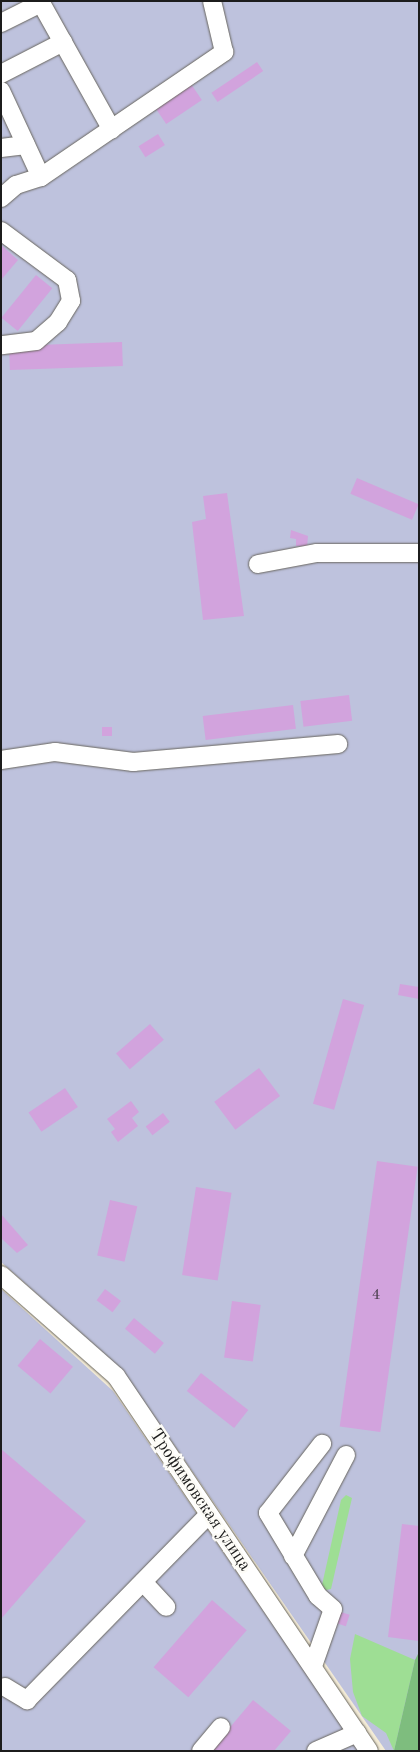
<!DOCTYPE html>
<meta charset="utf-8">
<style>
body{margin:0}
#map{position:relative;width:420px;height:1752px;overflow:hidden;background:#f4ecd7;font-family:"Old Standard TT",serif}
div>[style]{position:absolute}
.industrial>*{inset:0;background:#bec2dd}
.green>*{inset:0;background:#9ede94}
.forest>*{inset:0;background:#7ebd7e}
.building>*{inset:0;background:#d2a3dd;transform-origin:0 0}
.roads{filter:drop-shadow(0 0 1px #68655d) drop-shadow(0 0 1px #68655d)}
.minor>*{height:18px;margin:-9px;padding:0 9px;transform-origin:9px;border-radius:9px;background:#fff}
span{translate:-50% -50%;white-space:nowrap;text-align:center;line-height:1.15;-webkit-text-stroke:5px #fdfcf7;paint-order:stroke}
.number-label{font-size:15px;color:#4a3e4c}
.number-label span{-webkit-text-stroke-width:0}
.street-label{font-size:18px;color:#1c1c1c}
.frame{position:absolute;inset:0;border:2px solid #1c1c1c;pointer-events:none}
</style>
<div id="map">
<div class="industrial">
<div style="clip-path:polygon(1px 1px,419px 1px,419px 1751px,386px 1751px,122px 1370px,1px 1262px)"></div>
<div style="clip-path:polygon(1px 1289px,113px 1391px,359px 1751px,1px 1751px)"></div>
</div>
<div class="green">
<div style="clip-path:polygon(346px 1495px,352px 1498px,331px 1589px,326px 1590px,322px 1585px,341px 1500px)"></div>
<div style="clip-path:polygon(355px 1634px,415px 1660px,394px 1751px,386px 1733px,362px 1716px,353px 1692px,350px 1659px)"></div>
</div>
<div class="forest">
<div style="clip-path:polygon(419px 1652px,419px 1751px,394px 1751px,415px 1660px)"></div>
</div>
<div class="building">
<div style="left:257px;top:62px;width:11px;height:55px;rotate:56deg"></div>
<div style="left:189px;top:81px;width:23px;height:43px;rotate:56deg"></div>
<div style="left:158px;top:134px;width:13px;height:23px;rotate:58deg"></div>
<div style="clip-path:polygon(1px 245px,18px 260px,1px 280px)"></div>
<div style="left:36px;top:275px;width:21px;height:55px;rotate:39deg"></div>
<div style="left:122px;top:342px;width:24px;height:113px;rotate:88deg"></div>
<div style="left:357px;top:478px;width:67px;height:17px;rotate:23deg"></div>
<div style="clip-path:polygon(227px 493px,244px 616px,203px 620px,192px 522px,206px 519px,203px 496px)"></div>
<div style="clip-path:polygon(291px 530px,308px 536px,307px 547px,296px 546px,296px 539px,290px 538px)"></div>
<div style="left:349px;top:695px;width:26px;height:49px;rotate:83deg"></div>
<div style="left:293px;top:705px;width:24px;height:91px;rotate:83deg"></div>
<div style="left:102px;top:727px;width:10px;height:9px"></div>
<div style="clip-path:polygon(400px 984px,419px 987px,419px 999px,398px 995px)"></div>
<div style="left:343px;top:999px;width:22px;height:109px;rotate:16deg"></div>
<div style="left:150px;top:1024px;width:21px;height:45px;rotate:49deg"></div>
<div style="left:259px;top:1068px;width:35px;height:56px;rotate:53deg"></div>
<div style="left:65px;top:1088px;width:23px;height:44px;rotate:56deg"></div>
<div style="clip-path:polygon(131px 1101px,139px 1112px,132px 1118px,138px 1126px,118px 1142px,111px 1132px,115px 1129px,107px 1119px)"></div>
<div style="left:163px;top:1113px;width:11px;height:22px;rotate:52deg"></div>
<div style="left:377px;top:1161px;width:41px;height:268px;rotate:8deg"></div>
<div style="left:196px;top:1187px;width:36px;height:89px;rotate:9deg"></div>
<div style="left:110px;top:1200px;width:28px;height:57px;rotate:13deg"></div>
<div style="clip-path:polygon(1px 1214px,28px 1245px,17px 1253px,1px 1238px)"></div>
<div style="left:105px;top:1289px;width:20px;height:14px;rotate:37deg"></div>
<div style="left:232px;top:1301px;width:29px;height:57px;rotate:8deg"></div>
<div style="left:134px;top:1318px;width:39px;height:14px;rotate:40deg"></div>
<div style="left:40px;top:1339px;width:43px;height:35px;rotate:40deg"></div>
<div style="left:201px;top:1373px;width:60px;height:23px;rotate:38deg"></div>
<div style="clip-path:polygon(1px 1449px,86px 1521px,1px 1619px)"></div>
<div style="clip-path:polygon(402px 1524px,419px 1526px,419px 1641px,388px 1637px)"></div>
<div style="left:212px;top:1600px;width:46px;height:89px;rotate:41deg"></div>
<div style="left:341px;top:1612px;width:9px;height:12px;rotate:18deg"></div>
<div style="clip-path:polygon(253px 1700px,291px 1731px,274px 1751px,210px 1751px)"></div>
</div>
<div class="roads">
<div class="minor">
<div style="left:1px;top:23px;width:45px;rotate:-26.6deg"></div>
<div style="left:41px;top:3px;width:145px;rotate:60.8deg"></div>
<div style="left:1px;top:74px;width:70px;rotate:-27.3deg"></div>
<div style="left:1px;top:91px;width:95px;rotate:65.1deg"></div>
<div style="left:41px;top:177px;width:222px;rotate:-34.3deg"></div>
<div style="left:224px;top:52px;width:52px;rotate:-103.2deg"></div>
<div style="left:1px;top:148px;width:25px;rotate:-7deg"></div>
<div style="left:1px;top:198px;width:20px;rotate:-41deg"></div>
<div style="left:16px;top:185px;width:26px;rotate:-18deg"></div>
<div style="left:1px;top:231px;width:82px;rotate:36.6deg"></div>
<div style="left:67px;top:280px;width:21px;rotate:79deg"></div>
<div style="left:71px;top:301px;width:25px;rotate:122deg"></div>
<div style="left:58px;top:322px;width:29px;rotate:139deg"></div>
<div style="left:36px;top:341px;width:35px;rotate:173deg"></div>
<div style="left:258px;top:564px;width:60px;rotate:-10.6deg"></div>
<div style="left:317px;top:553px;width:102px"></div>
<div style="left:1px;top:760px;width:55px;rotate:-8.4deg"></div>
<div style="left:55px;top:752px;width:79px;rotate:7.3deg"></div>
<div style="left:133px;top:762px;width:206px;rotate:-5deg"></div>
<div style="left:1px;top:1275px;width:153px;rotate:41.3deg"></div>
<div style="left:116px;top:1376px;width:452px;rotate:56deg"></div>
<div style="left:293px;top:1556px;width:114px;rotate:-62.3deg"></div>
<div style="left:143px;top:1582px;width:34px;rotate:47deg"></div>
<div style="left:313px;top:1666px;width:60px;rotate:-70.7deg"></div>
<div style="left:333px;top:1609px;width:20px;rotate:-139deg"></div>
<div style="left:318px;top:1596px;width:97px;rotate:-121.1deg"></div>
<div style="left:268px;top:1513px;width:88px;rotate:-52deg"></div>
<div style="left:5px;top:1687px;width:26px;rotate:31deg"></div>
<div style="left:27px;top:1700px;width:259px;rotate:-45.6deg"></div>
<div style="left:201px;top:1751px;width:31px;rotate:-50deg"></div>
<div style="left:316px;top:1751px;width:45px;rotate:-23.7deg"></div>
</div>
</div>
<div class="number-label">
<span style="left:376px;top:1296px">4</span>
</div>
<div class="street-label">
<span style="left:200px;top:1500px;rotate:56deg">Трофимовская улица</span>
</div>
<div class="frame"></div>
</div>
